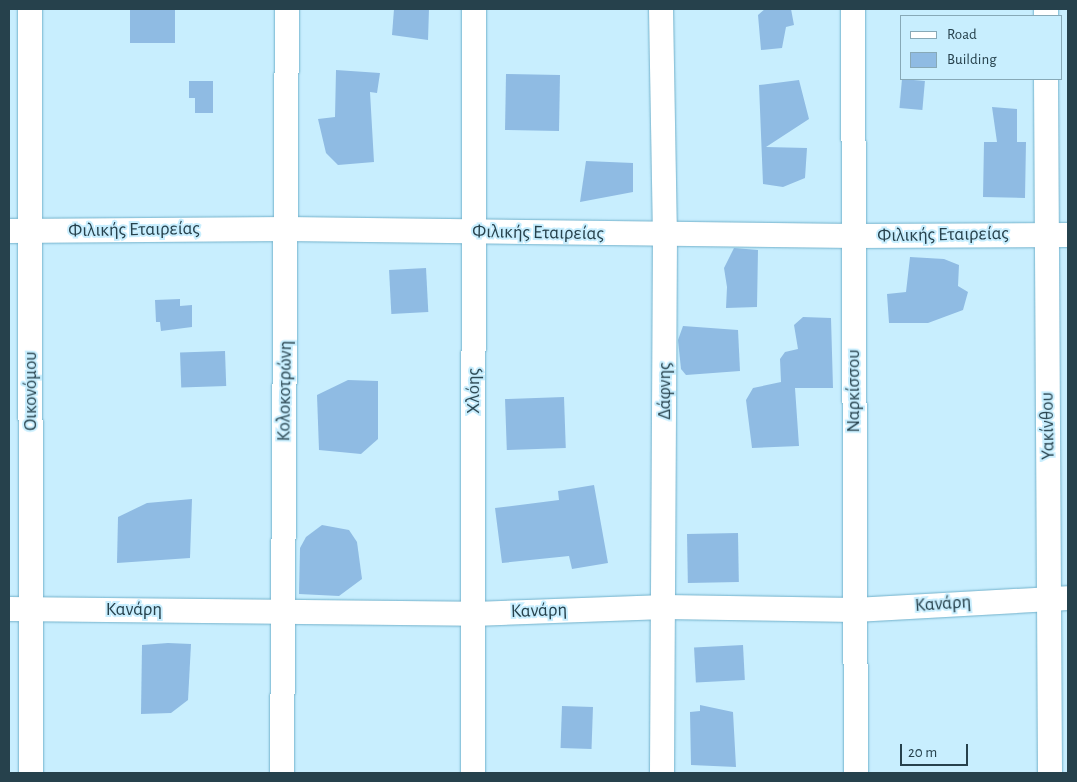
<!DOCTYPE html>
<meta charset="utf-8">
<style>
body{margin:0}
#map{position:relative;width:1077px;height:782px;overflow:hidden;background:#c8eefe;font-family:"Alegreya Sans",sans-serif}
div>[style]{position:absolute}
.building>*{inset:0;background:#8fbbe3;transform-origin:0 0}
.roads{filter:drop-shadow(0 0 1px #72b1cb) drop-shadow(0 0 1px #72b1cb)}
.street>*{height:24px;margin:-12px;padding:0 12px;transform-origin:12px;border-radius:12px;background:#fff}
span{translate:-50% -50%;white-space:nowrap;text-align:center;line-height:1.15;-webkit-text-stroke:4px #c8eefe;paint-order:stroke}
.street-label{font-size:19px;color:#26414c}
.frame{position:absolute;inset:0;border:10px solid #26414c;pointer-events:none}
.legend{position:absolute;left:900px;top:15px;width:162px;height:65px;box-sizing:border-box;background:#c8eefe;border:1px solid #87a9b7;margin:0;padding:6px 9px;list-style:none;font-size:15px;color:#26414c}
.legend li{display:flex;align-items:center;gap:10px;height:25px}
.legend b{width:25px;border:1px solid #87a9b7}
.scale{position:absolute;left:900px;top:744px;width:68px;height:22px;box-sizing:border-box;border:2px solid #26414c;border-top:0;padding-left:6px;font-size:15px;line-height:18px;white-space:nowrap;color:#26414c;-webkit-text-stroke:4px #c8eefe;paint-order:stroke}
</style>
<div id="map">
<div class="building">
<div style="left:130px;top:9px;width:45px;height:34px"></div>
<div style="clip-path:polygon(394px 9px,429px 9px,428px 40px,392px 35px)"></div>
<div style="clip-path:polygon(765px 9px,791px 9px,794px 25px,786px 27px,782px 48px,761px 50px,758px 15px)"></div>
<div style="clip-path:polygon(336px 70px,380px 73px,377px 93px,370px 92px,374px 162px,338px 165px,326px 153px,318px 119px,335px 117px)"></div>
<div style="left:506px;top:74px;width:54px;height:56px;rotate:1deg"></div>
<div style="left:902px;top:79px;width:23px;height:29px;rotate:5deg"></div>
<div style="clip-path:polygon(799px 80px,809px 119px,766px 147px,807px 148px,805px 178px,783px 187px,763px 184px,759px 85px)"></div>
<div style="clip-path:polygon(189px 81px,213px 81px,213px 113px,195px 113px,195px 98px,189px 98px)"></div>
<div style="clip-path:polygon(992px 107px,1017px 109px,1017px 142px,1026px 142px,1025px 198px,983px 197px,984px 142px,997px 142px)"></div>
<div style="clip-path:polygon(586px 161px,633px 163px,633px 192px,580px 202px)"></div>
<div style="clip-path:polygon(734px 248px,758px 250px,757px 307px,726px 308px,727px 287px,724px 268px)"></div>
<div style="clip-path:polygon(910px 257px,944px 259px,959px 265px,958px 286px,968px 292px,963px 310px,928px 323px,889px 323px,887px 294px,906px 292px)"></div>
<div style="left:426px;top:268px;width:44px;height:37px;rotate:87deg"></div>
<div style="clip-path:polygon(180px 299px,180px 306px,192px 305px,192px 327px,161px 331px,160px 322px,156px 322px,155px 300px)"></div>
<div style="clip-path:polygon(803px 317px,831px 318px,833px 388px,795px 388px,799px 446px,752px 448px,746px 400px,753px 388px,781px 382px,780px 359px,785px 352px,798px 349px,794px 325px)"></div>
<div style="clip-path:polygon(683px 326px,738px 330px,740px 371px,686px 375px,681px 369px,678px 340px)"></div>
<div style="left:225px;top:351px;width:35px;height:45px;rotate:88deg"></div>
<div style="clip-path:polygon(348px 380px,378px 381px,378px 439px,361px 454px,319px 450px,317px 395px)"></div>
<div style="left:564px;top:397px;width:51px;height:59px;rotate:88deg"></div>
<div style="clip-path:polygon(594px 485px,608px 563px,572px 569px,569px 556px,502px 563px,495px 508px,559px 500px,558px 491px)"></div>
<div style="clip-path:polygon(192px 499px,190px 558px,117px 563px,118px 517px,147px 503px)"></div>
<div style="clip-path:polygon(322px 525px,349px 530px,357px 542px,362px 579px,339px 596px,299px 594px,300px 548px,306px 537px)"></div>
<div style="left:738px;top:533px;width:49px;height:51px;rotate:89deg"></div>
<div style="clip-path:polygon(168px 643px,191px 644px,188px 700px,171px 713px,141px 714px,142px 645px)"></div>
<div style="left:743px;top:645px;width:35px;height:49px;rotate:87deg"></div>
<div style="clip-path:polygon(700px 705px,733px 712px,736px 767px,691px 765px,690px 712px,700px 711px)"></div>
<div style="left:562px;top:706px;width:31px;height:42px;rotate:2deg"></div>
</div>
<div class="roads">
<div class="street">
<div style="left:30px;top:9px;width:764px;rotate:89.93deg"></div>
<div style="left:661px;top:9px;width:225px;rotate:89deg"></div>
<div style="left:665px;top:234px;width:539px;rotate:90.32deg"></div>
<div style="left:853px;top:9px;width:764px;rotate:89.78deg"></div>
<div style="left:1046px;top:9px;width:7px;rotate:90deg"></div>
<div style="left:1046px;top:79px;width:694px;rotate:89.67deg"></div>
<div style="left:9px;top:231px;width:278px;rotate:-0.4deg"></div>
<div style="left:287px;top:229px;width:567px;rotate:0.71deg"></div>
<div style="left:854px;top:236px;width:214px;rotate:-0.3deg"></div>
<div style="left:9px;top:609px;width:464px;rotate:0.6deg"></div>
<div style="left:473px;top:614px;width:192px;rotate:-2.1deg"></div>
<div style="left:665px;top:607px;width:190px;rotate:0.9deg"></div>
<div style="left:855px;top:610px;width:213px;rotate:-3.2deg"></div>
<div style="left:282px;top:773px;width:764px;rotate:-89.63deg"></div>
<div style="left:473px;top:773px;width:764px;rotate:-89.93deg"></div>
</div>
</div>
<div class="street-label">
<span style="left:134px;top:230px;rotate:-1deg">Φιλικής Εταιρείας</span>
<span style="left:538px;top:233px;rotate:1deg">Φιλικής Εταιρείας</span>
<span style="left:943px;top:235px;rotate:-1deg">Φιλικής Εταιρείας</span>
<span style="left:31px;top:391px;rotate:-90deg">Οικονόμου</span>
<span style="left:285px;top:391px;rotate:-89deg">Κολοκοτρώνη</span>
<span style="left:474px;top:391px;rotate:-90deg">Χλόης</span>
<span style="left:665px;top:391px;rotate:-90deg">Δάφνης</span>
<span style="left:854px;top:391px;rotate:-90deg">Ναρκίσσου</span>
<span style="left:1048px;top:426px;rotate:-91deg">Υακίνθου</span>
<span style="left:943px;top:604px;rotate:-4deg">Κανάρη</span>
<span style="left:134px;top:610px">Κανάρη</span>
<span style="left:539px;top:611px;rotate:-2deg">Κανάρη</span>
</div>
<div class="frame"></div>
<ul class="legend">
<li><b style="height:6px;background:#fff"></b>Road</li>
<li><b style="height:14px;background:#8fbbe3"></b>Building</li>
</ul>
<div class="scale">20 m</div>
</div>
